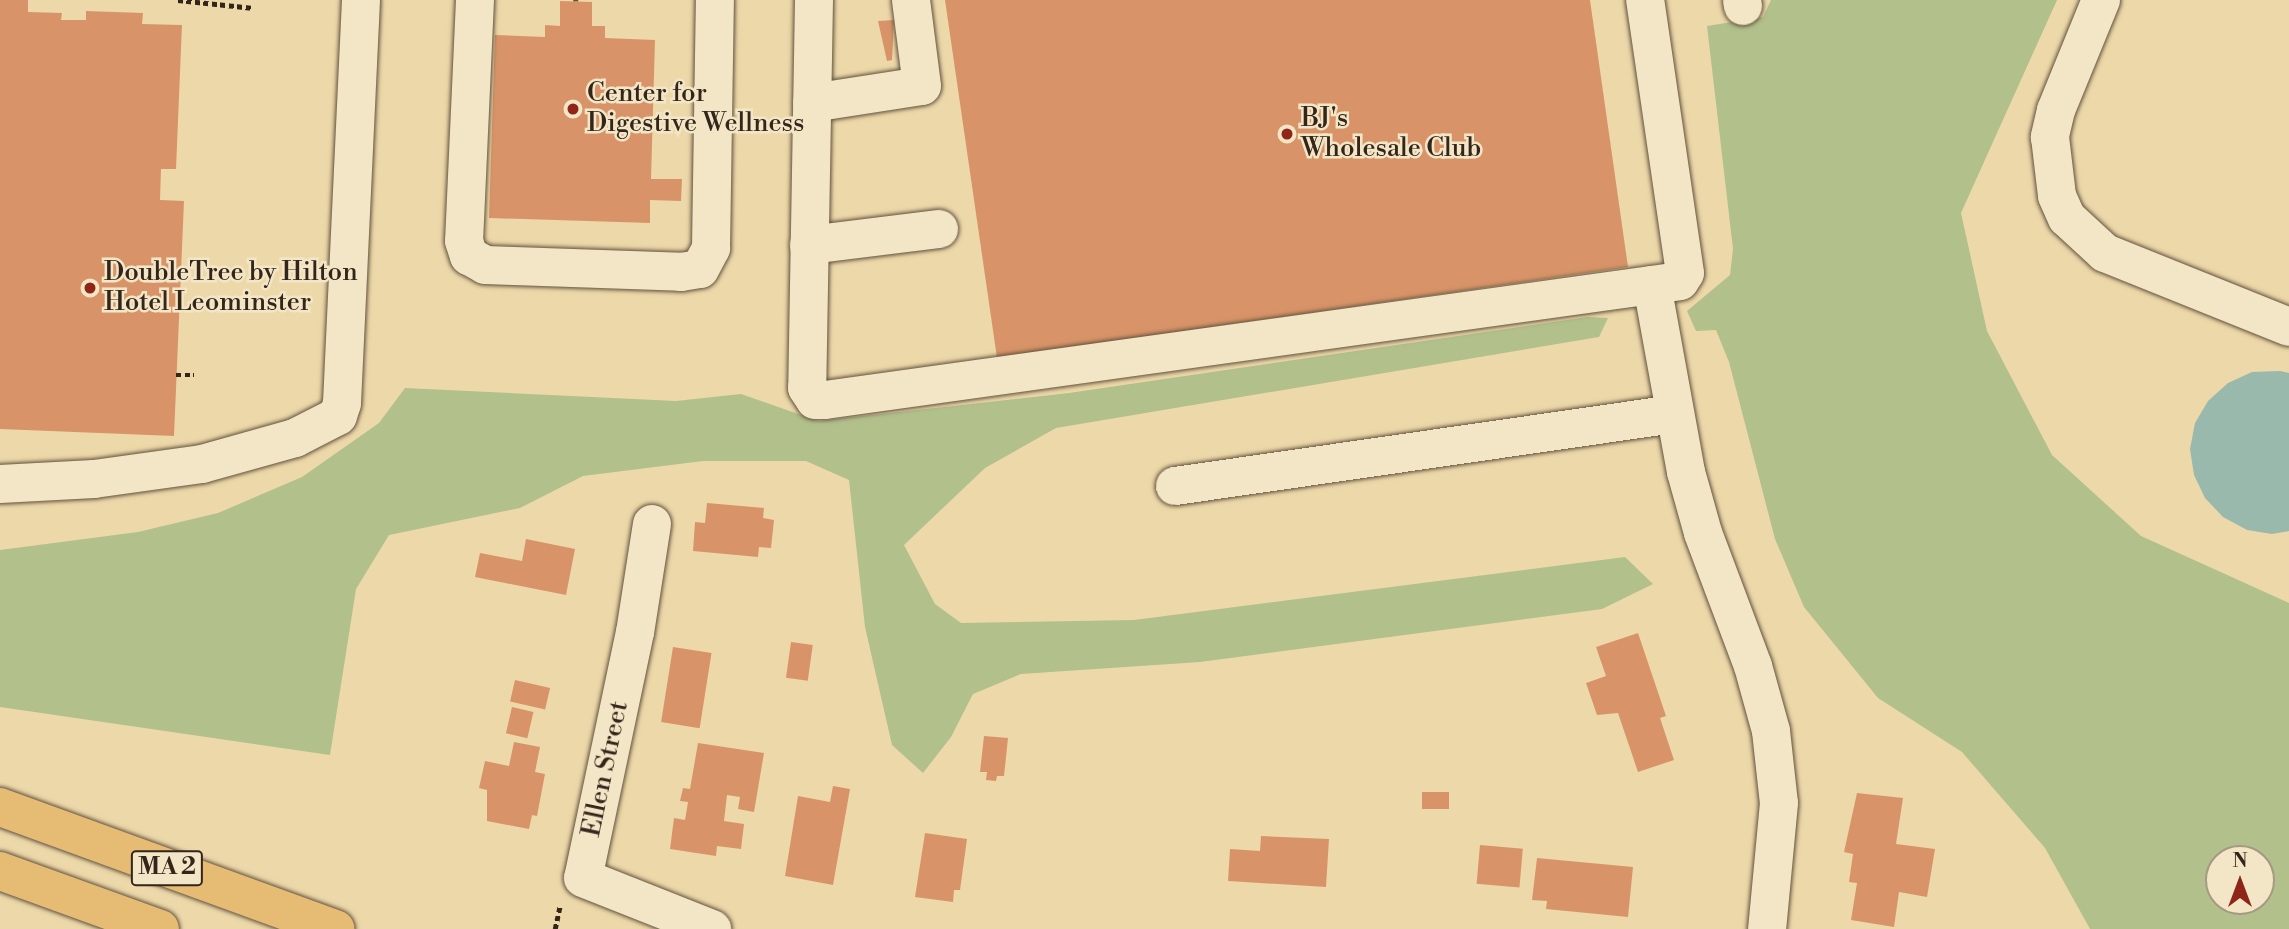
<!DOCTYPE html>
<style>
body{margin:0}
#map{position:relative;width:2289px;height:929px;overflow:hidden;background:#edd8a9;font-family:"Libre Bodoni",serif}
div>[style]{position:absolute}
.green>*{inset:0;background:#b2c08c}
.water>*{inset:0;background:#99b9ad}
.building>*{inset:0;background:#d89468;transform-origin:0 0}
.path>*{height:4.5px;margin-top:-2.25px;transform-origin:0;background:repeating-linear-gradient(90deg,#33251a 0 5px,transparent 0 8.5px)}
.roads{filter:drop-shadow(0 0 2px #62523e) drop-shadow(0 0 2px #62523e)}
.minor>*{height:38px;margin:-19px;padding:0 19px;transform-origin:19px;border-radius:19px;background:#f3e6c7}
.highway>*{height:38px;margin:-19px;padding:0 19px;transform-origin:19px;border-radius:19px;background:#e6bc74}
.dots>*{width:19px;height:19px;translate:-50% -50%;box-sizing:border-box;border:4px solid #f3e6c7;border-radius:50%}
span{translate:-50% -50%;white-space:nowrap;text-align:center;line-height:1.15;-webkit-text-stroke:5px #f3e6c7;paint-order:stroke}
.shield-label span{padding:2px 5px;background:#f3e6c7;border:2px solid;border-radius:5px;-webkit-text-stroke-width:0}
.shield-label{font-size:24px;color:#33251a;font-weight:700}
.poi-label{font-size:26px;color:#33251a}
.left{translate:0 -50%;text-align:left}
.street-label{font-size:26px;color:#33251a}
.north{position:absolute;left:2205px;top:845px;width:70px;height:70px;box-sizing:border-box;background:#f3e6c7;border:2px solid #a69982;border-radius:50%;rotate:0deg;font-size:19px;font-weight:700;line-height:28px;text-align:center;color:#33251a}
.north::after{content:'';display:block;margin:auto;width:24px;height:32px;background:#8f2418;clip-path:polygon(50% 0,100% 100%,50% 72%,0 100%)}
</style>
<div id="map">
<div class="green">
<div style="clip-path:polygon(evenodd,1771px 0,2057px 0,1961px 213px,1987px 331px,2052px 455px,2141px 536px,2289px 603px,2289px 929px,2090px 929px,2045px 848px,1962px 752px,1878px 698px,1804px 607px,1775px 539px,1729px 362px,1716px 330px,1696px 331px,1687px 311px,1730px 275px,1733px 249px,1707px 26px,1763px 17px,1771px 0,2219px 859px,2261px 859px,2261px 901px,2219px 901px,2219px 859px)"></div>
<div style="clip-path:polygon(1588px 317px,1608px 318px,1599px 337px,1056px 428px,985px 468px,904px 545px,935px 604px,961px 623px,1134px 620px,1625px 557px,1653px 584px,1602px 609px,1200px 662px,1021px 674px,973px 694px,951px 737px,923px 773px,892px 745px,865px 627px,849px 480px,806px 461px,703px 461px,583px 476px,520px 508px,389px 535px,356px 589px,330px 755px,0 707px,0 550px,138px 532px,218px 513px,302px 477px,379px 423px,405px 388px,676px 401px,741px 394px,818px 421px,1069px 393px)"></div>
</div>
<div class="water">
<div style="clip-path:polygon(2280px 371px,2289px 373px,2289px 531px,2272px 534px,2247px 530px,2223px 517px,2205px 498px,2194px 475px,2190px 449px,2195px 423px,2208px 401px,2228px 383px,2252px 372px)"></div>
</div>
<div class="building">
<div style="clip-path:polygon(0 0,28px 0,28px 12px,62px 13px,61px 20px,86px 20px,86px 11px,143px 13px,142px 24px,182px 25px,176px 169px,161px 169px,160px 200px,184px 201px,174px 436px,0 429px)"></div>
<div style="clip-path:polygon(945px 0,1590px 0,1628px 267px,997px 358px)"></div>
<div style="clip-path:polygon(560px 1px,592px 2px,592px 26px,605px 26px,605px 38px,655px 40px,651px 179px,682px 179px,681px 201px,650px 200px,650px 223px,489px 218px,495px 35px,545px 37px,545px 25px,560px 26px)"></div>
<div style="clip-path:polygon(894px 20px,892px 60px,887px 61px,878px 21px)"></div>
<div style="clip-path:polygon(707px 503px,764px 508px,763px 518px,774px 520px,771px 548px,759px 547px,758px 557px,693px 551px,695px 522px,705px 523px)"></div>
<div style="clip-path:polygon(526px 539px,575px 549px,566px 595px,475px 577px,480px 553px,522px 561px)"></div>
<div style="clip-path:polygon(1638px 633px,1666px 716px,1660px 718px,1674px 760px,1638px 772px,1618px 713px,1597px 715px,1586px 683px,1606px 676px,1596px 647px)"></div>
<div style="left:791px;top:642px;width:22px;height:36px;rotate:8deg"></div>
<div style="left:673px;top:647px;width:39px;height:76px;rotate:9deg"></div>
<div style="left:515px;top:680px;width:36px;height:22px;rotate:13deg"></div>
<div style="left:512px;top:707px;width:22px;height:27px;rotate:13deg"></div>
<div style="clip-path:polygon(984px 736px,1008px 738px,1004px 776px,997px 776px,996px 781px,986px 780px,987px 772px,980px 772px)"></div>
<div style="clip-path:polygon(514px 742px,540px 747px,535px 772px,545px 774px,537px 816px,532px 815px,529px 829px,487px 821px,487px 790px,479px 788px,485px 761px,509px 766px)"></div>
<div style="clip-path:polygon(698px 743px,764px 753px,754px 812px,738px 809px,740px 797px,727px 795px,724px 821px,744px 824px,741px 849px,717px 846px,716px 856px,670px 849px,674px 818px,685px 820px,688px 802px,680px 801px,683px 788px,690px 789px)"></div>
<div style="clip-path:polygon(833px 786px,850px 789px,833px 885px,785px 876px,798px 796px,830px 802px)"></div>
<div style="left:1449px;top:792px;width:17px;height:27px;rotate:90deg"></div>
<div style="clip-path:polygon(1857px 793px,1903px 798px,1896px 844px,1935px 849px,1927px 897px,1899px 892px,1894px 927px,1851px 920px,1857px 883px,1849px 882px,1853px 854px,1844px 852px)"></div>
<div style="clip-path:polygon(925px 833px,967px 839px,960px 890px,954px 890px,953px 902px,915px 897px)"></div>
<div style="clip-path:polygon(1261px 836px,1329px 839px,1326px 887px,1228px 881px,1230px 849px,1260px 851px)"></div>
<div style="left:1480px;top:845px;width:43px;height:39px;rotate:5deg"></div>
<div style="clip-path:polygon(1537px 858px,1633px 867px,1628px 917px,1546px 909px,1547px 901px,1532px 900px)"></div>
</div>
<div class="path">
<div style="left:178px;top:0;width:76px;rotate:6deg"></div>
<div style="left:576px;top:0;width:1px;rotate:90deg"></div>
<div style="left:176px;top:375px;width:18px"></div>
<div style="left:555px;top:929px;width:24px;rotate:-78deg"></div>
</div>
<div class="roads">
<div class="minor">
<div style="left:475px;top:0;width:241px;rotate:92.6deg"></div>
<div style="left:464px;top:241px;width:16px;rotate:72deg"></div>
<div style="left:469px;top:256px;width:18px;rotate:29deg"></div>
<div style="left:485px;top:265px;width:196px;rotate:2deg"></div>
<div style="left:681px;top:272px;width:19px;rotate:-9deg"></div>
<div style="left:700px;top:269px;width:24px;rotate:-62deg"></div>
<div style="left:711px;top:248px;width:248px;rotate:-89.1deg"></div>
<div style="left:814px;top:0;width:388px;rotate:91deg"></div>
<div style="left:807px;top:388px;width:14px;rotate:56deg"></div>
<div style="left:815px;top:400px;width:10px"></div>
<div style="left:825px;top:400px;width:863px;rotate:-7.92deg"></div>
<div style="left:1680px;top:281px;width:9px;rotate:-58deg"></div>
<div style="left:1685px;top:273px;width:276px;rotate:-98.3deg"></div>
<div style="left:1742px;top:0;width:6px;rotate:81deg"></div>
<div style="left:2101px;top:0;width:119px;rotate:112.2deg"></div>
<div style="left:2056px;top:110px;width:28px;rotate:103deg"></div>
<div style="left:2050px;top:137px;width:59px;rotate:83.2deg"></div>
<div style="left:2057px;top:196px;width:24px;rotate:66deg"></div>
<div style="left:2067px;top:218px;width:52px;rotate:42.6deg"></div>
<div style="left:2105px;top:253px;width:198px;rotate:21.9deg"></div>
<div style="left:812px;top:103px;width:111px;rotate:-8.8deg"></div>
<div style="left:922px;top:86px;width:87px;rotate:-97.3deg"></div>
<div style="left:809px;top:245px;width:131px;rotate:-7deg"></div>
<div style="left:1652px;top:285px;width:190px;rotate:79.7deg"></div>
<div style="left:1686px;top:472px;width:63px;rotate:74.4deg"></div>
<div style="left:1703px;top:533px;width:142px;rotate:69.4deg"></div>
<div style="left:1753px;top:666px;width:67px;rotate:74.5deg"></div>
<div style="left:1771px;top:731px;width:72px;rotate:83.7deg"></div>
<div style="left:1779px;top:803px;width:127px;rotate:95.4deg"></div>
<div style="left:0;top:484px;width:94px;rotate:-3deg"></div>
<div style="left:94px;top:479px;width:109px;rotate:-7.9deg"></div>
<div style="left:202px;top:464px;width:97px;rotate:-15.6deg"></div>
<div style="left:295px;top:438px;width:48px;rotate:-27.1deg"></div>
<div style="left:338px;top:416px;width:14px;rotate:-73deg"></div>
<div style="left:342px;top:403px;width:403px;rotate:-87.3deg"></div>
<div style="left:1175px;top:486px;width:504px;rotate:-8.21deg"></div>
<div style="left:652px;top:524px;width:109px;rotate:98.9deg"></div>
<div style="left:635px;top:632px;width:251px;rotate:101.9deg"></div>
<div style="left:583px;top:878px;width:139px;rotate:21.6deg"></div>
</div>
<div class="highway">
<div style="left:0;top:807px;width:357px;rotate:20deg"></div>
<div style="left:0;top:871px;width:170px;rotate:19.9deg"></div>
</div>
</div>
<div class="dots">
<div style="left:573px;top:109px;background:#8f2418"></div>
<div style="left:1287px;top:134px;background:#8f2418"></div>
<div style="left:90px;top:288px;background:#8f2418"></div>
</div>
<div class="shield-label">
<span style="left:167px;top:868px">MA 2</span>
</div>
<div class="poi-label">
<span class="left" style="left:587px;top:109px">Center for<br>Digestive Wellness</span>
<span class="left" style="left:1301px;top:134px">BJ's<br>Wholesale Club</span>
<span class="left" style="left:104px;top:288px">DoubleTree by Hilton<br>Hotel Leominster</span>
</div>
<div class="street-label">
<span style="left:606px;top:769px;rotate:-78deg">Ellen Street</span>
</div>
<div class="north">N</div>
</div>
